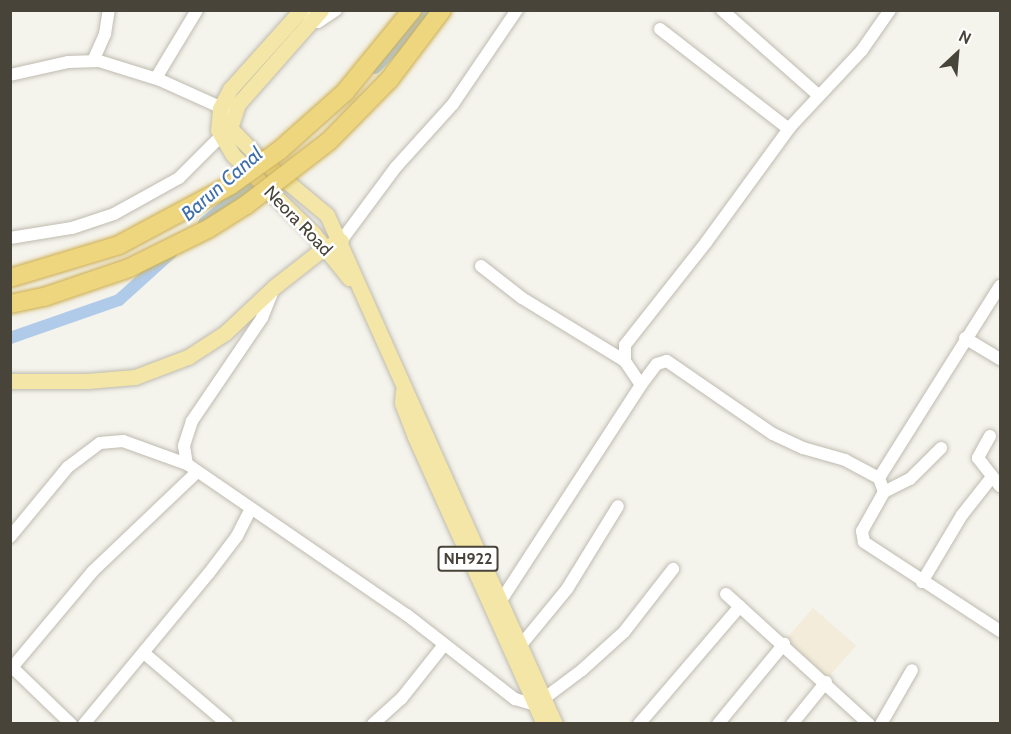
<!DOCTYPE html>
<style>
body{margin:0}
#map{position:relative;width:1011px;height:734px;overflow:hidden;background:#f4f3ec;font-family:Cabin,sans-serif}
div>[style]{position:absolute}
.commercial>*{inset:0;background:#f3ecda;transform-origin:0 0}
.canal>*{height:12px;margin:-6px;padding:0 6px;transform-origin:6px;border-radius:6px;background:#b0cbe9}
.roads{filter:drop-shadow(0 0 2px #bfbbb0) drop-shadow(0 0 2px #bfbbb0)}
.minor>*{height:12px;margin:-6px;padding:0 6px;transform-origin:6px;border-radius:6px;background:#fff}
.major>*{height:15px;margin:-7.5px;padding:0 7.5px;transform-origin:7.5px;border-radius:7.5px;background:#f3e6a6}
.bridges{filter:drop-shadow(0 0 2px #ccad4e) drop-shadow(0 0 2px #ccad4e)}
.highway-bridge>*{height:18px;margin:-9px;padding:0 9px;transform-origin:9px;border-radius:9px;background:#eed67e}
span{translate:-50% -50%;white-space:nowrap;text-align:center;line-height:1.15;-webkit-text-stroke:5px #fff;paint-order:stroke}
.shield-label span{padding:2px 4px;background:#fff;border:2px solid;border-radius:4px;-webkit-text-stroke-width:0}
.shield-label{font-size:16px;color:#48443a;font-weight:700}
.street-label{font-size:18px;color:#48443a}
.water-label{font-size:20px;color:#3f6fa9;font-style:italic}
.frame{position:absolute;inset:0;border:12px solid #48443a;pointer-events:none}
.north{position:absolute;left:927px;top:24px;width:60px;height:60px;-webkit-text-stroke:4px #fff;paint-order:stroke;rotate:26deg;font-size:16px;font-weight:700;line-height:24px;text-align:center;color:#48443a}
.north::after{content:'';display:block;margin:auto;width:21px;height:27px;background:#48443a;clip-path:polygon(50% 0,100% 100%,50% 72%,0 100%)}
</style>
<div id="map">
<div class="commercial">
<div style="left:813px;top:608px;width:57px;height:49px;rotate:41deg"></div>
</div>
<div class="canal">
<div style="left:375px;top:68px;width:52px;rotate:-45.8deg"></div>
<div style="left:411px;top:31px;width:25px;rotate:-58deg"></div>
<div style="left:204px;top:223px;width:78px;rotate:-39.8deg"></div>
<div style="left:10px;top:338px;width:115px;rotate:-19.2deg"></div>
<div style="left:119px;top:300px;width:70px;rotate:-42.1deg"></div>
</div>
<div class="roads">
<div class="minor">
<div style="left:722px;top:10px;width:128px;rotate:41.5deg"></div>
<div style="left:309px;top:17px;width:10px;rotate:29deg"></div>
<div style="left:318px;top:22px;width:22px;rotate:-34deg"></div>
<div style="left:660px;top:29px;width:163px;rotate:37.8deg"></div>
<div style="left:93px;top:61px;width:30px;rotate:-66deg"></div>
<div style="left:105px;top:34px;width:24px;rotate:-81deg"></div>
<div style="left:10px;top:75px;width:59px;rotate:-12.6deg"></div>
<div style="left:68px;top:62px;width:31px;rotate:-2deg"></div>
<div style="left:99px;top:61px;width:64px;rotate:17.3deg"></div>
<div style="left:160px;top:80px;width:76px;rotate:24.2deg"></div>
<div style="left:156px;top:78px;width:79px;rotate:-58.9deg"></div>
<div style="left:10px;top:238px;width:63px;rotate:-9.2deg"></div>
<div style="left:72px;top:228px;width:44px;rotate:-18.4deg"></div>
<div style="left:114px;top:214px;width:74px;rotate:-29deg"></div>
<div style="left:179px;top:178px;width:59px;rotate:-45deg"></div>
<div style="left:341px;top:241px;width:92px;rotate:-53.4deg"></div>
<div style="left:396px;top:167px;width:85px;rotate:-47.9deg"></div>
<div style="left:453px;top:104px;width:114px;rotate:-55.8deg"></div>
<div style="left:481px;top:266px;width:52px;rotate:38deg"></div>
<div style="left:522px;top:298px;width:121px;rotate:31.5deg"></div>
<div style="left:274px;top:288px;width:32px;rotate:112deg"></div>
<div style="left:262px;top:318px;width:125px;rotate:124.2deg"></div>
<div style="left:192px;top:421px;width:26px;rotate:108deg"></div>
<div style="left:184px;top:446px;width:18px;rotate:81deg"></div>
<div style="left:187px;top:464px;width:267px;rotate:34.5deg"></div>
<div style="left:407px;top:615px;width:137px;rotate:37.9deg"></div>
<div style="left:515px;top:699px;width:19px;rotate:16deg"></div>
<div style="left:533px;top:704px;width:10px;rotate:-24deg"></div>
<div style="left:542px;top:700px;width:50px;rotate:-36.9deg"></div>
<div style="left:582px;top:670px;width:57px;rotate:-42.1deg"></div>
<div style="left:624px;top:632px;width:80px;rotate:-52.1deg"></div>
<div style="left:965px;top:338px;width:41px;rotate:31deg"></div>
<div style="left:641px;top:385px;width:29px;rotate:-124deg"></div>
<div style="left:625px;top:361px;width:16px;rotate:-90deg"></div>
<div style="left:625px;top:345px;width:132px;rotate:-51.7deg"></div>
<div style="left:707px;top:241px;width:142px;rotate:-53.9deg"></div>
<div style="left:791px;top:126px;width:104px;rotate:-46.9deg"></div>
<div style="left:862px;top:50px;width:49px;rotate:-55deg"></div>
<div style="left:990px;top:436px;width:25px;rotate:119deg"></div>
<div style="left:978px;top:458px;width:36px;rotate:52deg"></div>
<div style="left:879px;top:478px;width:227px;rotate:-57.8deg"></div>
<div style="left:884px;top:492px;width:29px;rotate:-27deg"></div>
<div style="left:910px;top:479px;width:44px;rotate:-45deg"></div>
<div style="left:10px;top:537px;width:91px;rotate:-50.4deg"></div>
<div style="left:68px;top:467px;width:40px;rotate:-37deg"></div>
<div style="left:100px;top:443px;width:23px;rotate:-5deg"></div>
<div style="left:123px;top:441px;width:68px;rotate:19.8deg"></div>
<div style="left:922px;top:582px;width:78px;rotate:-59.2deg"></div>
<div style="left:962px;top:515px;width:48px;rotate:-51.7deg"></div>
<div style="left:726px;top:594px;width:193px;rotate:42.3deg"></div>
<div style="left:502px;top:599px;width:255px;rotate:-57deg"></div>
<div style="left:641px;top:385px;width:26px;rotate:-53deg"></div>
<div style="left:657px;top:364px;width:10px;rotate:-17deg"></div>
<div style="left:667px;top:361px;width:129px;rotate:34.6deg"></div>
<div style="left:773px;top:434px;width:33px;rotate:25deg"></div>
<div style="left:803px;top:448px;width:44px;rotate:15.9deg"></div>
<div style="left:845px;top:460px;width:38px;rotate:28deg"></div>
<div style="left:879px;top:478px;width:15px;rotate:70deg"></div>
<div style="left:884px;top:492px;width:45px;rotate:119.4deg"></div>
<div style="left:862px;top:531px;width:11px;rotate:80deg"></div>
<div style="left:864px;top:542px;width:163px;rotate:33.2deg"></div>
<div style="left:521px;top:645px;width:72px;rotate:-50.6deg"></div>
<div style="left:567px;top:589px;width:97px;rotate:-58.4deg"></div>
<div style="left:144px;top:653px;width:109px;rotate:40.5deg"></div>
<div style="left:13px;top:668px;width:81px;rotate:44deg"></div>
<div style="left:10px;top:670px;width:129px;rotate:-50deg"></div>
<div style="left:93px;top:571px;width:142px;rotate:-43.6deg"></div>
<div style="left:84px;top:724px;width:196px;rotate:-50.4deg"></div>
<div style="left:209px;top:573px;width:46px;rotate:-52.9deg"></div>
<div style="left:237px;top:536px;width:28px;rotate:-63deg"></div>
<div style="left:373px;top:724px;width:38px;rotate:-42deg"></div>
<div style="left:401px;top:699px;width:69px;rotate:-51.5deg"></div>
<div style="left:639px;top:724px;width:155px;rotate:-49.4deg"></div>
<div style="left:718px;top:724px;width:104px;rotate:-50.5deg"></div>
<div style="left:792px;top:724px;width:54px;rotate:-51deg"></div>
<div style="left:881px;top:724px;width:62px;rotate:-60.1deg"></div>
</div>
<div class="major">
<div style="left:301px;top:10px;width:106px;rotate:131.9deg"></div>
<div style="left:230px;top:89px;width:22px;rotate:117deg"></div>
<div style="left:220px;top:109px;width:21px;rotate:95deg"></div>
<div style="left:218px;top:130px;width:29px;rotate:59deg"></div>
<div style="left:233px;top:155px;width:112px;rotate:44.3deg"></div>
<div style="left:313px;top:233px;width:58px;rotate:51.3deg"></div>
<div style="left:321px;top:10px;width:125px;rotate:131.4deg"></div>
<div style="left:238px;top:104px;width:25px;rotate:108deg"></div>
<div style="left:230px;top:128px;width:43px;rotate:45.9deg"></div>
<div style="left:260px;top:159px;width:87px;rotate:39.9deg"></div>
<div style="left:327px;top:215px;width:558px;rotate:65.87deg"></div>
<div style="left:10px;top:381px;width:77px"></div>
<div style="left:87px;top:381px;width:48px;rotate:-4.8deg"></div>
<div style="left:135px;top:377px;width:57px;rotate:-20.7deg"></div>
<div style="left:188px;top:357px;width:44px;rotate:-33deg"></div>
<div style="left:225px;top:333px;width:67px;rotate:-43.2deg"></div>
<div style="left:274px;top:287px;width:65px;rotate:-38.1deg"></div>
<div style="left:325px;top:247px;width:17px;rotate:-21deg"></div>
<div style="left:403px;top:391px;width:12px;rotate:95deg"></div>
<div style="left:402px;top:403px;width:36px;rotate:69deg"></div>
<div style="left:415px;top:437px;width:315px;rotate:65.8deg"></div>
</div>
</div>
<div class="bridges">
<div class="highway-bridge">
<div style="left:10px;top:278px;width:114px;rotate:-16.8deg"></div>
<div style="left:119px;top:245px;width:127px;rotate:-28.2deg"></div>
<div style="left:231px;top:185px;width:60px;rotate:-35.5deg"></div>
<div style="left:280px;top:150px;width:87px;rotate:-41.7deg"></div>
<div style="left:345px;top:92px;width:106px;rotate:-50.7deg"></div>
<div style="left:10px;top:304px;width:35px;rotate:-12deg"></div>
<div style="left:44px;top:297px;width:90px;rotate:-18.8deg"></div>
<div style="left:129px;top:268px;width:88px;rotate:-26.3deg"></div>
<div style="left:208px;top:229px;width:45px;rotate:-32.3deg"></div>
<div style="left:246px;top:205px;width:105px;rotate:-37.6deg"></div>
<div style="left:329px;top:141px;width:86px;rotate:-45.5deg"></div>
<div style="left:389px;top:80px;width:88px;rotate:-52.9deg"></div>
</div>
</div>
<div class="shield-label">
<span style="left:468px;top:559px">NH922</span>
</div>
<div class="street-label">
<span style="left:298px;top:221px;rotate:46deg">Neora Road</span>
</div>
<div class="water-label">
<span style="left:222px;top:184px;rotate:-41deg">Barun Canal</span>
</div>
<div class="frame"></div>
<div class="north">N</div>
</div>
